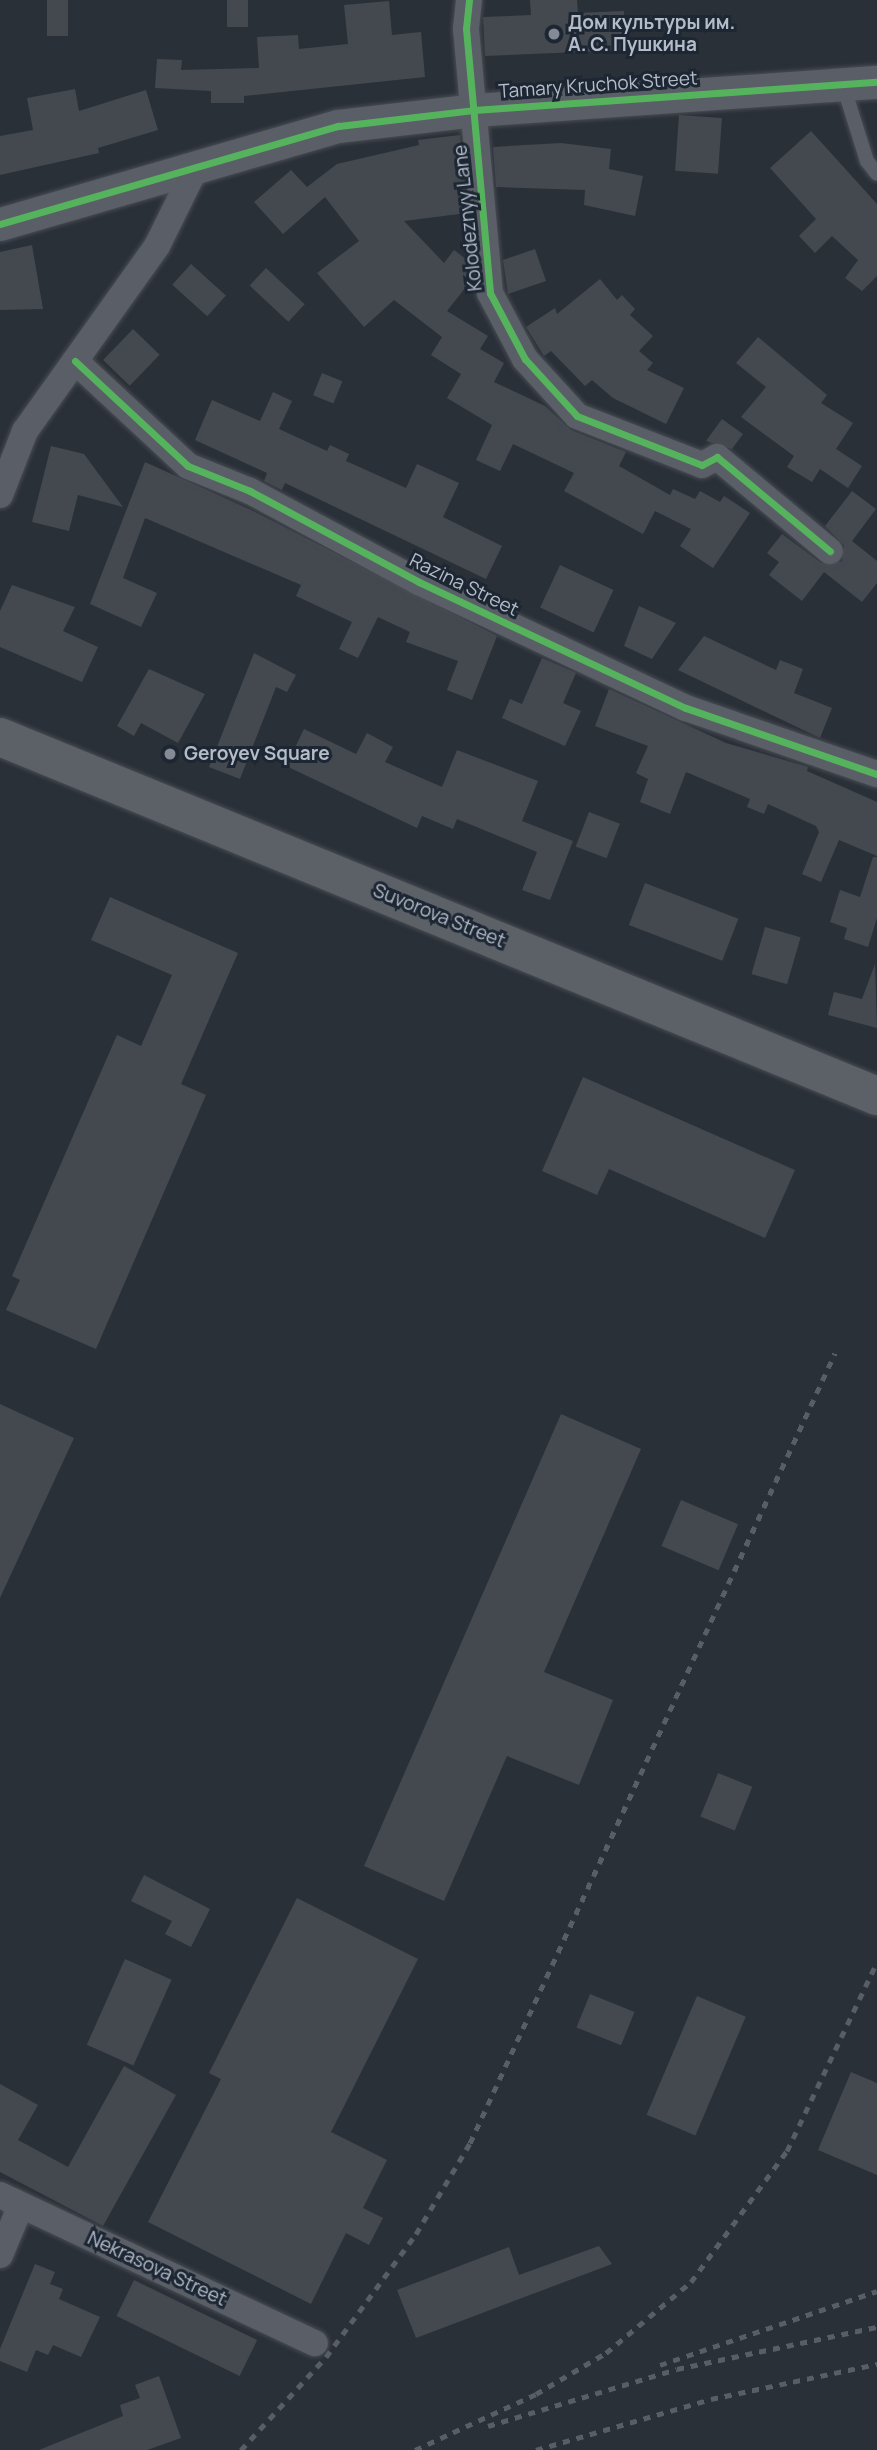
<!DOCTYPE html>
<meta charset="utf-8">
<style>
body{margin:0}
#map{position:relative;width:877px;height:2450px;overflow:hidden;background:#2a3038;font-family:Manrope,sans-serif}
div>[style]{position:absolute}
.building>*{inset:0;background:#444950;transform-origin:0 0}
.roads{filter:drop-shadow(0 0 2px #484c53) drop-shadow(0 0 2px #484c53)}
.service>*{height:14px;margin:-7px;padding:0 7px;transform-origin:7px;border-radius:7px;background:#5a5e66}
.minor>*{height:26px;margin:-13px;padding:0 13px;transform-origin:13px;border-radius:13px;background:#5a5e66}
.tertiary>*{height:33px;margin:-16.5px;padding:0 16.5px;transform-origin:16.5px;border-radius:16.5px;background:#5a5e66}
.primary>*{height:38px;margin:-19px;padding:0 19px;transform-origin:19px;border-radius:19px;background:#5c6168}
.rail>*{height:5px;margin-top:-2.5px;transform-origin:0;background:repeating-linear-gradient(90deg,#595d64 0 7px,transparent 0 14px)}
.cycleway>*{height:7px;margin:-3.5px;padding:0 3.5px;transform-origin:3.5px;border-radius:3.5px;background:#56b35d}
.dots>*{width:19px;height:19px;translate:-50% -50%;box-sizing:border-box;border:4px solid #1d2633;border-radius:50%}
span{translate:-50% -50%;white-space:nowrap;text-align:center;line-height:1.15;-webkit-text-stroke:6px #1d2633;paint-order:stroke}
.poi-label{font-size:19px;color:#b4bcc9;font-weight:700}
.left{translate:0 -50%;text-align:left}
.street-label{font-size:19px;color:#b4bcc9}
</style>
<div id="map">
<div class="building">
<div style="left:47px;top:0;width:21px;height:36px"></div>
<div style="left:227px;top:0;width:21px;height:27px"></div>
<div style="clip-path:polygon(530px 0,577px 0,578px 13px,624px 11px,625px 50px,485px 56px,483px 17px,531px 15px)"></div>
<div style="clip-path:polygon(389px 1px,392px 35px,421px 32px,425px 77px,244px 96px,244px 103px,211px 103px,211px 91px,155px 88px,157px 59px,182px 60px,181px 70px,259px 68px,257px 37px,298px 35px,299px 49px,348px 44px,344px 5px)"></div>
<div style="clip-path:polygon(75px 89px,79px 111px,146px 90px,158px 130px,98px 148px,99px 153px,0 175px,0 136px,33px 130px,27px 98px)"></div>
<div style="left:679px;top:115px;width:43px;height:56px;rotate:4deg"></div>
<div style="clip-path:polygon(811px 131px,877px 204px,877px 276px,862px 291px,845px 278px,858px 260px,832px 236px,815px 253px,799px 236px,816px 219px,770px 168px)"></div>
<div style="clip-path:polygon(460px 135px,467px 213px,404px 221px,444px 263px,454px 250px,471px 263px,473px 278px,447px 311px,488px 336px,480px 349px,504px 363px,494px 382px,545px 406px,571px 430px,626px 452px,619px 466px,670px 495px,673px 489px,695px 499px,700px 491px,720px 502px,724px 496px,750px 513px,713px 568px,680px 546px,691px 529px,655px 511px,643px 534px,564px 491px,574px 473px,513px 444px,500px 471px,476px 460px,492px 425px,447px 398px,461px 374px,431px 355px,442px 337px,394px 300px,364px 327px,317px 273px,359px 241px,325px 197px,283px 234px,254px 202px,291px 170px,307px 187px,337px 164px,419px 145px,418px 140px)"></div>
<div style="clip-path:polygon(561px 143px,611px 149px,609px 169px,643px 176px,635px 216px,584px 205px,585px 190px,496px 187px,493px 147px)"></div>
<div style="clip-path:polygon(32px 245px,43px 309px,0 310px,0 252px)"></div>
<div style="clip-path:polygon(535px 249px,546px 281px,508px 294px,503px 260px)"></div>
<div style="left:191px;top:264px;width:47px;height:28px;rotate:42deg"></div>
<div style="left:266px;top:268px;width:53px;height:24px;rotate:43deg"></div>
<div style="clip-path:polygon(600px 279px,617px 300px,622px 295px,635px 309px,630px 315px,653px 336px,639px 351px,653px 363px,647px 370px,684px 388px,666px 424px,613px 398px,592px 380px,585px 386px,551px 351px,544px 356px,526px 327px,555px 308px,557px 314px)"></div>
<div style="left:133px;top:329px;width:37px;height:43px;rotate:44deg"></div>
<div style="clip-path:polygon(758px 337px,827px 395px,821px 403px,853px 423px,836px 449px,862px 466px,848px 488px,820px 469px,812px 482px,787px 467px,794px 456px,741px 417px,766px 387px,736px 363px)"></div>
<div style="left:322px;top:373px;width:22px;height:24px;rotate:22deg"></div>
<div style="clip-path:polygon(273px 392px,292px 401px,279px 429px,327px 451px,330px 445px,349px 454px,346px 461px,406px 488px,417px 464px,459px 483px,443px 517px,502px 546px,486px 579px,285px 483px,282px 490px,264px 481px,267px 473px,195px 440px,212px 400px,260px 421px)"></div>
<div style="clip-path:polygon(722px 419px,743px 434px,732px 449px,706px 441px)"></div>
<div style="clip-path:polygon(51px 446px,84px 454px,123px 507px,78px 495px,69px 531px,32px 522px)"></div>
<div style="clip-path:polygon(145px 462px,251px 510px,497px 636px,472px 700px,447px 690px,458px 661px,406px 642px,410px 632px,378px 617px,358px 658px,339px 649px,352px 622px,296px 596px,301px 585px,145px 518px,123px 578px,157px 593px,141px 627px,90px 604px)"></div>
<div style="clip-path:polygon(852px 491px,876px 509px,852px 541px,877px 561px,877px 583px,862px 602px,824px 572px,802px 601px,769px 575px,779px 562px,767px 553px,782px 534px,821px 563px,842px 562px,844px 545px,825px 526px)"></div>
<div style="left:560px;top:565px;width:59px;height:47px;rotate:25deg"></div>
<div style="clip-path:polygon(12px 585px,75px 607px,63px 631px,98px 647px,82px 682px,0 647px,0 611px)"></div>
<div style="clip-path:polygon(639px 606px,676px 623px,652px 659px,624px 646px)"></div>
<div style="clip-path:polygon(704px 636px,776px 670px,780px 660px,803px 669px,794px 693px,832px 708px,820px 738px,678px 670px)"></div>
<div style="clip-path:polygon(254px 653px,296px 675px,287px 692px,276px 687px,240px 779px,209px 767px)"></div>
<div style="clip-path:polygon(542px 658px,576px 673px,563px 703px,581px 711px,565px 746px,502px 718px,510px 699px,522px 704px)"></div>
<div style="clip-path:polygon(149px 669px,205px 694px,178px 743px,141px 723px,134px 736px,117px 726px)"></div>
<div style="clip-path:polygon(609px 689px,726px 743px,808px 767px,807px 771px,877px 802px,877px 856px,839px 840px,821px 882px,802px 874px,819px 832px,816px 826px,768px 804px,764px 814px,747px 807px,750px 799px,686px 772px,670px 814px,640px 802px,648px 779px,636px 773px,648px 746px,595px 726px)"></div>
<div style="clip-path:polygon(304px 729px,356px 754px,367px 733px,393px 747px,385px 762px,442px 787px,457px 750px,538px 781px,522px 821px,573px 841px,550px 900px,522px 890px,537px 852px,457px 819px,453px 829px,422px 816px,417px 828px,286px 766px)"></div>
<div style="left:589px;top:812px;width:33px;height:37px;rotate:21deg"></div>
<div style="clip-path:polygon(873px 857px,877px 857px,877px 918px,868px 947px,844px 939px,847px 928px,830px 922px,840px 890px,860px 897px)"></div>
<div style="left:645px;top:883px;width:100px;height:45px;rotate:21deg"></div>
<div style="clip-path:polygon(110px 897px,238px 953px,181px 1084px,206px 1095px,96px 1349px,6px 1310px,20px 1280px,12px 1276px,117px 1035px,141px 1046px,172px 975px,91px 940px)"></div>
<div style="left:765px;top:927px;width:37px;height:49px;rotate:16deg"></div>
<div style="clip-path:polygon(875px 964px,877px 1028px,828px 1015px,834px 992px,862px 999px)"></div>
<div style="clip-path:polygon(583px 1077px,795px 1170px,765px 1238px,609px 1169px,597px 1195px,542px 1171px)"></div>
<div style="clip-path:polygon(0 1404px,74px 1438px,0 1598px)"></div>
<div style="clip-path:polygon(561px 1414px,641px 1449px,544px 1672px,613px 1700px,579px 1785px,507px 1756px,444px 1901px,364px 1866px)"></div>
<div style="left:681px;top:1500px;width:62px;height:50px;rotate:23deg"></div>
<div style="left:718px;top:1773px;width:37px;height:47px;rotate:22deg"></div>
<div style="clip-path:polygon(144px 1875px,210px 1909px,191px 1947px,165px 1934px,172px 1921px,131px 1901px)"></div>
<div style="clip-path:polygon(297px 1898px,418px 1959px,331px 2132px,387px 2160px,363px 2208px,383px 2218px,369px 2245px,346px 2233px,311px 2304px,148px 2222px,221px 2079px,209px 2073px)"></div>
<div style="left:125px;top:1959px;width:51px;height:94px;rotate:24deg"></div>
<div style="left:590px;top:1994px;width:48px;height:36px;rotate:22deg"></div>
<div style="left:697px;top:1996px;width:53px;height:129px;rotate:23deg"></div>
<div style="clip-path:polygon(124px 2066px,176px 2095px,103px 2226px,0 2172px,0 2084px,38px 2105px,18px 2140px,68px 2167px)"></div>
<div style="clip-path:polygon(851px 2072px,877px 2083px,877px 2175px,818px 2150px)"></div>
<div style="clip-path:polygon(599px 2246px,612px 2264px,416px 2338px,397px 2290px,509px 2247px,519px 2275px)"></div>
<div style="clip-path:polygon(35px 2264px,55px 2272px,50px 2284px,63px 2289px,59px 2299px,100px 2317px,81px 2357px,53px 2345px,48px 2355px,36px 2350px,27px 2372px,0 2361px,0 2349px)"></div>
<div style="left:134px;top:2280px;width:137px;height:40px;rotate:26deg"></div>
<div style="clip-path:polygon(159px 2376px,181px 2438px,147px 2450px,39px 2450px,123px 2416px,120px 2405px,140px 2398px,135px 2385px)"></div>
</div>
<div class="roads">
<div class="service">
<div style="left:843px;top:85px;width:80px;rotate:72.5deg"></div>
<div style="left:867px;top:161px;width:16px;rotate:52deg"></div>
</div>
<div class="minor">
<div style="left:469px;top:0;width:29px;rotate:96deg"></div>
<div style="left:466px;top:29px;width:265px;rotate:84.8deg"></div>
<div style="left:490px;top:293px;width:75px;rotate:62.1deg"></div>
<div style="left:525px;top:359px;width:77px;rotate:47.6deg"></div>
<div style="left:577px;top:416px;width:134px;rotate:21.4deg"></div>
<div style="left:702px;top:465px;width:17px;rotate:-28deg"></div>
<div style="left:717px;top:457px;width:147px;rotate:39.8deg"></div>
<div style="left:75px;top:361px;width:154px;rotate:42.9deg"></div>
<div style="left:188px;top:466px;width:67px;rotate:22deg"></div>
<div style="left:250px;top:491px;width:192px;rotate:28.3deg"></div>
<div style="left:419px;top:582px;width:295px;rotate:25.3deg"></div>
<div style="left:686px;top:708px;width:202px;rotate:19.1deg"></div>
<div style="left:0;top:495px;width:69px;rotate:-68.7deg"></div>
<div style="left:25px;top:431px;width:227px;rotate:-54.5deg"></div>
<div style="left:157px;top:246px;width:88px;rotate:-63.7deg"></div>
<div style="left:0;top:2195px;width:348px;rotate:25.2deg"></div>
<div style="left:0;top:2255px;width:54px;rotate:-67.2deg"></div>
</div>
<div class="tertiary">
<div style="left:0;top:224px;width:352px;rotate:-16.2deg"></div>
<div style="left:338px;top:126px;width:137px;rotate:-6.7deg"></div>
<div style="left:474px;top:110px;width:404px;rotate:-4deg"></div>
</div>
<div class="primary">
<div style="left:0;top:737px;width:948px;rotate:22.26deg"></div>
</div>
</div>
<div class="rail">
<div style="left:660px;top:2365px;width:229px;rotate:-18.8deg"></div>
<div style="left:488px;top:2426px;width:197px;rotate:-16.8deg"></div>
<div style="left:677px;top:2369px;width:204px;rotate:-11.9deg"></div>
<div style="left:241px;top:2450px;width:126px;rotate:-47.6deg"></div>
<div style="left:326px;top:2357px;width:152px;rotate:-53.8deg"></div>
<div style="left:416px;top:2234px;width:106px;rotate:-59.3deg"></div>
<div style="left:470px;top:2143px;width:870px;rotate:-65.2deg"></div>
<div style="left:415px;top:2450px;width:133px;rotate:-24.8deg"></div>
<div style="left:536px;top:2394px;width:81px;rotate:-30.4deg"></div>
<div style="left:606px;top:2353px;width:111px;rotate:-39.9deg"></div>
<div style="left:691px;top:2282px;width:162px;rotate:-53.8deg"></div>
<div style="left:787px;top:2151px;width:209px;rotate:-64.5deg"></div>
<div style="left:536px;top:2450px;width:182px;rotate:-16.2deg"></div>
<div style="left:711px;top:2399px;width:170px;rotate:-11.9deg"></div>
</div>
<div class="cycleway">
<div style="left:469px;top:0;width:29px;rotate:96deg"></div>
<div style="left:466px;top:29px;width:265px;rotate:84.8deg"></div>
<div style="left:490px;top:293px;width:75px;rotate:62.1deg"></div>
<div style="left:525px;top:359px;width:77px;rotate:47.6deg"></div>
<div style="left:577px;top:416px;width:134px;rotate:21.4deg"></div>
<div style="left:702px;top:465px;width:17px;rotate:-28deg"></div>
<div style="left:717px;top:457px;width:147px;rotate:39.8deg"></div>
<div style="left:0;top:224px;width:352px;rotate:-16.2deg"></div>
<div style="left:338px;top:126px;width:137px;rotate:-6.7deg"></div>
<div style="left:474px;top:110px;width:404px;rotate:-4deg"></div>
<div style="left:75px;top:361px;width:154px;rotate:42.9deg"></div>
<div style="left:188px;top:466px;width:67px;rotate:22deg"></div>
<div style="left:250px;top:491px;width:192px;rotate:28.3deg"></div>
<div style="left:419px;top:582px;width:295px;rotate:25.3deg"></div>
<div style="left:686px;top:708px;width:202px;rotate:19.1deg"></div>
</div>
<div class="dots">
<div style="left:554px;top:34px;background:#848b96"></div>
<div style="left:170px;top:754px;background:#848b96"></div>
</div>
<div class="poi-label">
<span class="left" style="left:568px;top:34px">Дом культуры им.<br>А. С. Пушкина</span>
<span class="left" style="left:184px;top:754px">Geroyev Square</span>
</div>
<div class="street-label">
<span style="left:598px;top:85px;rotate:-4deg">Tamary Kruchok Street</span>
<span style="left:468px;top:218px;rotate:-96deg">Kolodeznyy Lane</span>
<span style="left:464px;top:585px;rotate:26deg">Razina Street</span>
<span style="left:439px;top:916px;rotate:22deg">Suvorova Street</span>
<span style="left:157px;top:2269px;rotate:25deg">Nekrasova Street</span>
</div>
</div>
